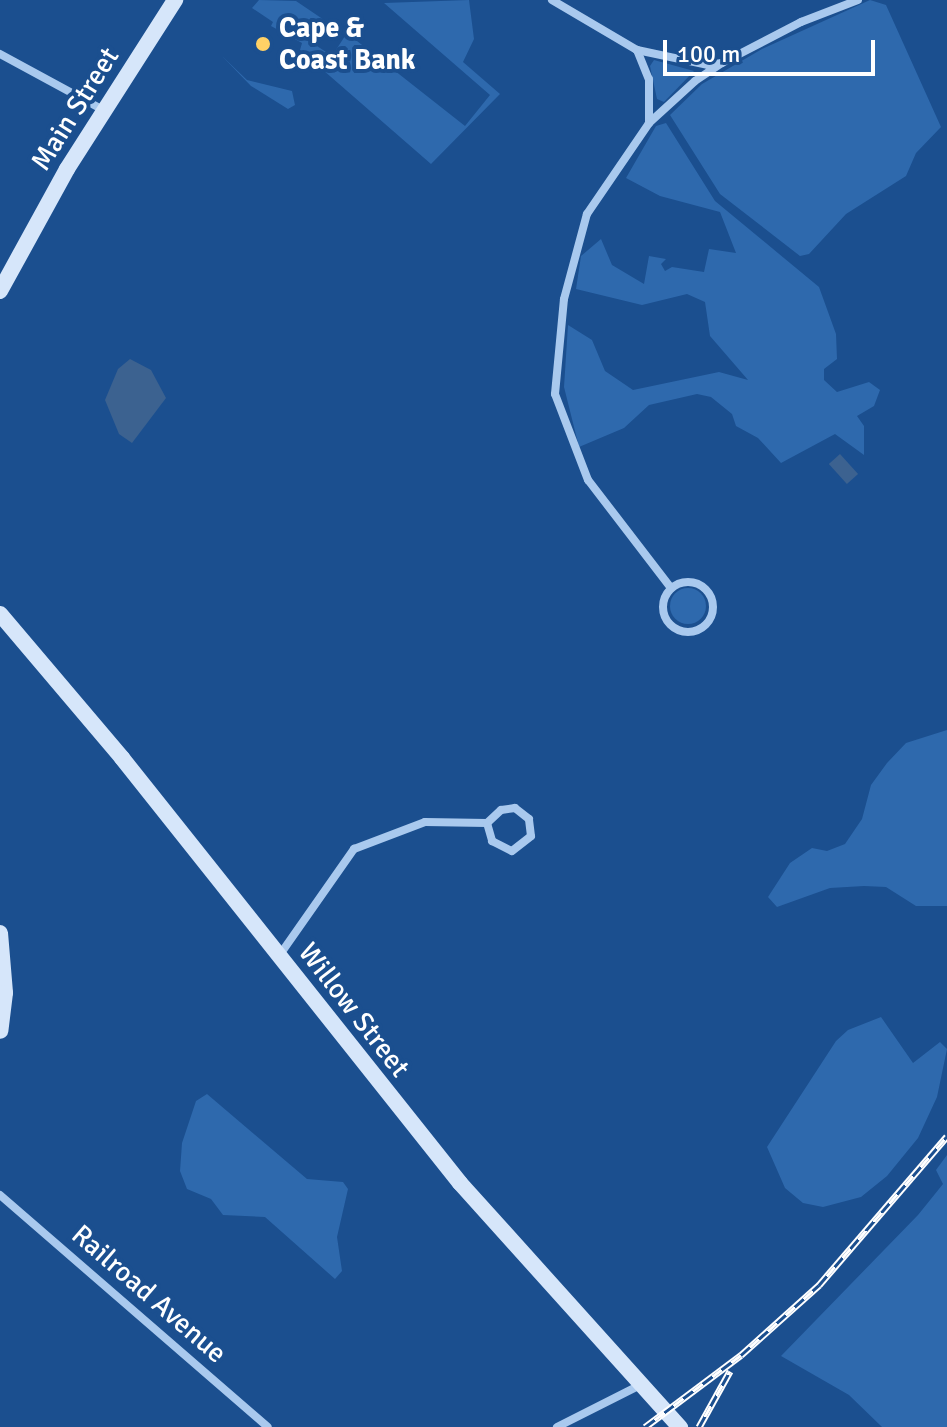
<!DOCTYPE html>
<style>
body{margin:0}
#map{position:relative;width:947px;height:1427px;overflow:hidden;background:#1b4f8f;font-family:Signika,sans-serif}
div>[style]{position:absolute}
.green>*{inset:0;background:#2e69ad}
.round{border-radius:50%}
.water>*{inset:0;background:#3c6290;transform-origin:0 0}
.street>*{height:8px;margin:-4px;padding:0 4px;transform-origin:4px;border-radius:4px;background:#a9c9ee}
.street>.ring{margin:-4px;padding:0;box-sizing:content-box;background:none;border:8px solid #a9c9ee;border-radius:50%}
.secondary>*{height:16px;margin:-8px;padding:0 8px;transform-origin:8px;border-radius:8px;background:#d6e6fa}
.rail>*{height:7px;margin-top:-3.5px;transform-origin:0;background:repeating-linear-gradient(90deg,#1b4f8f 0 12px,#fff 0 24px);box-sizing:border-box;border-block:2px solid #fff}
.dots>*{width:22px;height:22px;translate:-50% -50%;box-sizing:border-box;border:4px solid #1b4f8f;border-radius:50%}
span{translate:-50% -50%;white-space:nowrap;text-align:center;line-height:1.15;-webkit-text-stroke:8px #1b4f8f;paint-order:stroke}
.poi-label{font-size:28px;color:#fff;font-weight:700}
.left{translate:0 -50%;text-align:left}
.street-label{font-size:28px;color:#fff}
.scale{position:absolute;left:663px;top:40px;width:212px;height:36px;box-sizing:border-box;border:4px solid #fff;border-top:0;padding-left:10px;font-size:24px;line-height:28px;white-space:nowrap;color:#fff;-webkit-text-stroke:6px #1b4f8f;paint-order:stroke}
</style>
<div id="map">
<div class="green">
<div style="clip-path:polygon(259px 0,296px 1px,330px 24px,317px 46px,332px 56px,345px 36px,357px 41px,465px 126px,490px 95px,384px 3px,469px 0,474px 39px,463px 62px,500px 94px,431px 164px,300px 50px,302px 43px,271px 26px,273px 22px,252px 8px)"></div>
<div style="clip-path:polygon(870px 0,886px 5px,941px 127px,916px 153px,906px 176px,846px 214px,809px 254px,800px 256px,720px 194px,670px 115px,702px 84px,762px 49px)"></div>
<div style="clip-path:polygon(222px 56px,247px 80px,292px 91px,295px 105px,288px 109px,251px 86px)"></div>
<div style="clip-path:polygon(654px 60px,694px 71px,664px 102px,657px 99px,650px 66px)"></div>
<div style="clip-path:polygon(666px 123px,715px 201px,819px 287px,836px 334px,837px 359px,824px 369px,824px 380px,837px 392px,869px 382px,880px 390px,874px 406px,857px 416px,864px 426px,864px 455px,835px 434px,781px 463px,758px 438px,736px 426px,732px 414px,711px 397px,697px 394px,649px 405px,624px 428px,579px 447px,564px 387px,568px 325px,592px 340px,605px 371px,633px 390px,719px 372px,748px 380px,710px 336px,705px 302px,687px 294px,642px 305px,576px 289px,581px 256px,601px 239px,612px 265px,644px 284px,649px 256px,666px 259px,661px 264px,665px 271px,672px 267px,704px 272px,709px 249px,736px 253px,720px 212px,660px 196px,626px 178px,656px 126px)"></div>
<div class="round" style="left:670px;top:588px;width:36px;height:36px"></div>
<div style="clip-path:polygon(947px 730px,947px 906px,916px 906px,886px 887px,864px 886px,830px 888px,777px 907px,768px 897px,790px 863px,812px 848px,827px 851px,845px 844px,862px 819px,871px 785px,887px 763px,906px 743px)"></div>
<div style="clip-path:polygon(881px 1017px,913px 1063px,940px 1042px,947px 1049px,937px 1097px,918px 1138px,887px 1176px,861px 1197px,823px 1207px,803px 1203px,785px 1188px,767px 1147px,836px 1041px,848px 1030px)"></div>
<div style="clip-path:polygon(207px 1094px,307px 1179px,343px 1182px,348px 1189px,337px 1237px,342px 1271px,335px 1279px,265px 1217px,223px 1215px,211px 1199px,187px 1189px,180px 1171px,182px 1143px,196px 1101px)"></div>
<div style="clip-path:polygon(947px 1155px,947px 1427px,882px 1427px,849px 1395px,781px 1356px,918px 1215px,943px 1184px,936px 1170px)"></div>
</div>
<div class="water">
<div style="clip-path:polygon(130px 359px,151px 370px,166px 398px,132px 443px,119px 434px,105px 400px,118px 369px)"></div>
<div style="left:840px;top:454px;width:27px;height:15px;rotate:48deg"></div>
</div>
<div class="street">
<div style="left:552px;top:0;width:99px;rotate:30.5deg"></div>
<div style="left:637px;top:50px;width:73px;rotate:11.9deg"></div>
<div style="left:708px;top:65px;width:14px;rotate:-8deg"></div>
<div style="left:722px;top:63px;width:89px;rotate:-27.4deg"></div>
<div style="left:801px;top:22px;width:61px;rotate:-21.1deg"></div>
<div style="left:637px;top:50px;width:31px;rotate:68deg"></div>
<div style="left:649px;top:79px;width:44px;rotate:90deg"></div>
<div style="left:0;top:54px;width:117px;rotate:28.5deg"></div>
<div class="ring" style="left:663px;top:582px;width:42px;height:42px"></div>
<div style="left:671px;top:588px;width:136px;rotate:-127.5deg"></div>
<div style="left:588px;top:480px;width:92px;rotate:-111deg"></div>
<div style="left:555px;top:394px;width:95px;rotate:-84.6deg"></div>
<div style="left:564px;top:299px;width:88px;rotate:-74.9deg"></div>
<div style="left:587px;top:214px;width:110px;rotate:-55.7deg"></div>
<div style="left:649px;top:123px;width:62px;rotate:-42.4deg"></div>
<div style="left:695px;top:81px;width:32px;rotate:-34deg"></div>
<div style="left:279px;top:956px;width:131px;rotate:-55deg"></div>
<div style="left:354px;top:849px;width:76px;rotate:-20.8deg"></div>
<div style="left:425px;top:822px;width:62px;rotate:0.9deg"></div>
<div style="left:487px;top:823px;width:19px;rotate:74deg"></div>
<div style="left:492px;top:841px;width:22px;rotate:27deg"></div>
<div style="left:512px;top:851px;width:24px;rotate:-38deg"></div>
<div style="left:531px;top:836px;width:17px;rotate:-97deg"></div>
<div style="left:529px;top:819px;width:18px;rotate:-142deg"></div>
<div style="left:515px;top:808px;width:14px;rotate:172deg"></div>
<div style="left:501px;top:810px;width:19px;rotate:137deg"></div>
<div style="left:0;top:1195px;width:354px;rotate:40.9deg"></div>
<div style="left:557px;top:1427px;width:93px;rotate:-26.8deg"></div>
</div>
<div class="secondary">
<div style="left:0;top:291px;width:139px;rotate:-61.2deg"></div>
<div style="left:67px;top:169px;width:201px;rotate:-57.4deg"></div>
<div style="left:0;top:614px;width:189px;rotate:49.7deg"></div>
<div style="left:122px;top:758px;width:543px;rotate:51.5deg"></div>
<div style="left:460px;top:1183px;width:329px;rotate:48deg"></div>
<div style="left:0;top:933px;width:60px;rotate:85.2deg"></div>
<div style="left:5px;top:993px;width:38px;rotate:97deg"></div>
</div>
<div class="rail">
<div style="left:645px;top:1427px;width:120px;rotate:-36.9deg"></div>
<div style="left:741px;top:1355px;width:105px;rotate:-41.9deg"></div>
<div style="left:819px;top:1285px;width:196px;rotate:-49.3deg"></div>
<div style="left:699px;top:1427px;width:64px;rotate:-61deg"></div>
</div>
<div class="dots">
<div style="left:263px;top:44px;background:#ffd166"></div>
</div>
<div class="poi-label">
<span class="left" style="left:279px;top:44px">Cape &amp;<br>Coast Bank</span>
</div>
<div class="street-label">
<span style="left:75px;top:109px;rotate:-58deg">Main Street</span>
<span style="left:354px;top:1010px;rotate:52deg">Willow Street</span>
<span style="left:149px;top:1294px;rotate:41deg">Railroad Avenue</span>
</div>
<div class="scale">100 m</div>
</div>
